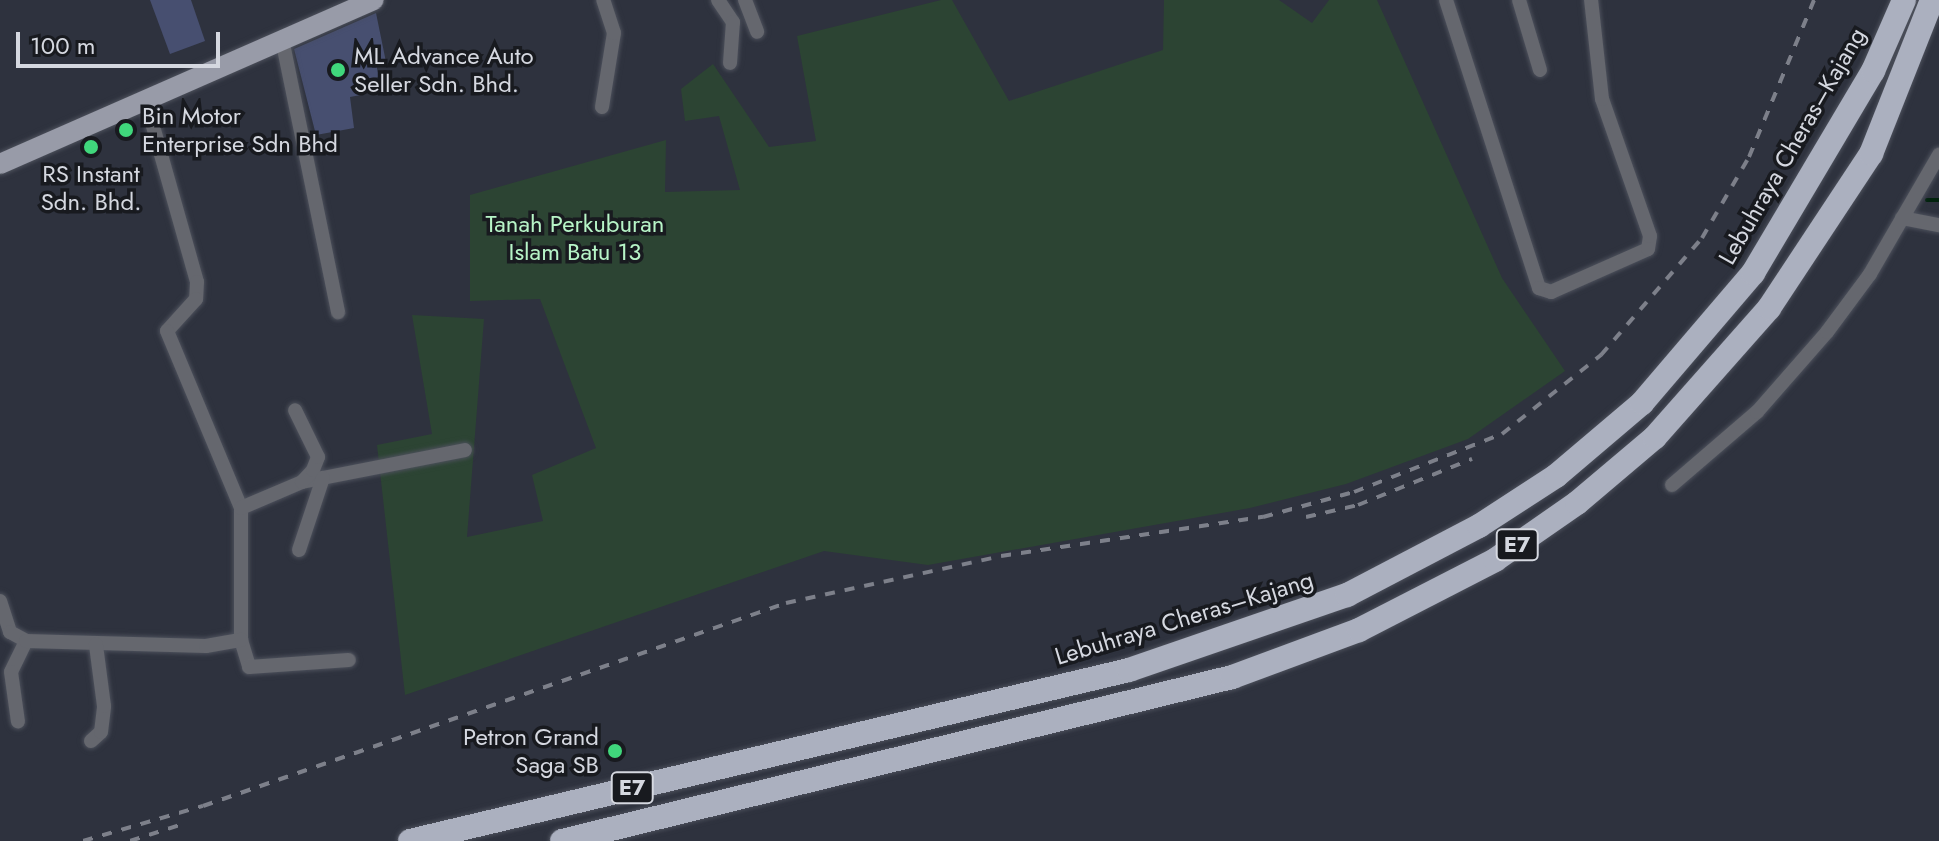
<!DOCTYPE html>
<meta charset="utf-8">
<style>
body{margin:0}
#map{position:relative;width:1939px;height:841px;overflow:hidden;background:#2e323e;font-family:Jost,sans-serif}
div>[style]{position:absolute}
.green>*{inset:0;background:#2c4433}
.stream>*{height:4px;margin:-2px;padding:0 2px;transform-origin:2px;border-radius:2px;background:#02230e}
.building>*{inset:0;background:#474f70}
.roads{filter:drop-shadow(0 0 2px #4c505b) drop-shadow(0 0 2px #4c505b)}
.street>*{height:14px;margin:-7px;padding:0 7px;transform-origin:7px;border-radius:7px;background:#65676e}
.primary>*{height:20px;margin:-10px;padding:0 10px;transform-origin:10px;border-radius:10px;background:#989ba8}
.highway>*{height:24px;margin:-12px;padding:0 12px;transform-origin:12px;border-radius:12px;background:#abb0bf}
.rail>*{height:4px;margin-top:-2px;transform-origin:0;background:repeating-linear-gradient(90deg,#7d808a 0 10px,transparent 0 20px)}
.dots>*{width:22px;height:22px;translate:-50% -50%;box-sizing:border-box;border:4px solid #181a1f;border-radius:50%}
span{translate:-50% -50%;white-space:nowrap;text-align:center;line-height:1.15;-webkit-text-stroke:7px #181a1f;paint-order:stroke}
.shield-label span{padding:2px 6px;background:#181a1f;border:2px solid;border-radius:6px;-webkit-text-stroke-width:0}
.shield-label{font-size:22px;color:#d5d8e0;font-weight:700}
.poi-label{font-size:24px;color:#d5d8e0}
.left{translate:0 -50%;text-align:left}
.right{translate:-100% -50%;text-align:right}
.street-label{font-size:24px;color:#d5d8e0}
.park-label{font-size:24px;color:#b7f4c7}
.scale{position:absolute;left:16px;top:32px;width:204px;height:36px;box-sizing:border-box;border:4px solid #d5d8e0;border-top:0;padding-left:10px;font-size:24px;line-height:28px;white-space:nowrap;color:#d5d8e0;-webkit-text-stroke:6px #181a1f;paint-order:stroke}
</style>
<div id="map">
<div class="green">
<div style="clip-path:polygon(941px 0,952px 0,1009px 101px,1163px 50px,1164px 0,1279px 0,1312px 23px,1329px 0,1377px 0,1502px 278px,1565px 371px,1468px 439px,1346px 484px,1250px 508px,928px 565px,824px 551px,405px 695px,377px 445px,432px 434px,412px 315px,484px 319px,467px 537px,543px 521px,532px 475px,596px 448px,540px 299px,470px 301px,470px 195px,666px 140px,665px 192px,740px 190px,719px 116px,685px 121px,681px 89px,713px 64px,769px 147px,816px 141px,797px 36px)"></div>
</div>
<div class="stream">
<div style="left:1927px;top:200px;width:12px"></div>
</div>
<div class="building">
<div style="clip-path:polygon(150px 0,191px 0,205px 41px,170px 54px)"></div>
<div style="clip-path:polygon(376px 13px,386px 62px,376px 64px,379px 77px,364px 79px,366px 94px,350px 97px,354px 128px,316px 135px,294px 49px)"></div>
</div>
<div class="roads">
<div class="street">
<div style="left:718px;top:0;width:27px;rotate:56deg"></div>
<div style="left:733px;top:22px;width:41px;rotate:94.2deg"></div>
<div style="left:745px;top:0;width:34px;rotate:69deg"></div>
<div style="left:1446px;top:0;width:303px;rotate:72.1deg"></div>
<div style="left:1539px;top:288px;width:13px;rotate:18deg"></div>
<div style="left:1551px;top:292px;width:106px;rotate:-23.9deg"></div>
<div style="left:1648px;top:249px;width:13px;rotate:-81deg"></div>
<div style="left:1650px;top:236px;width:145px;rotate:-109.3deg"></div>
<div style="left:1602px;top:99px;width:100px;rotate:-96.3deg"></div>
<div style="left:1519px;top:0;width:73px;rotate:73.3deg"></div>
<div style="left:282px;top:39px;width:279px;rotate:78.4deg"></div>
<div style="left:145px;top:98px;width:191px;rotate:74.2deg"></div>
<div style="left:197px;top:282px;width:17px;rotate:93deg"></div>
<div style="left:196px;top:299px;width:43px;rotate:132.2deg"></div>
<div style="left:167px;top:331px;width:192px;rotate:67.3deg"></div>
<div style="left:241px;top:508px;width:132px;rotate:90deg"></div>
<div style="left:241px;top:640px;width:28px;rotate:73deg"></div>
<div style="left:249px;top:667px;width:100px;rotate:-4deg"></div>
<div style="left:602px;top:107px;width:75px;rotate:-80.8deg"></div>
<div style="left:614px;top:33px;width:35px;rotate:-108deg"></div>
<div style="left:1902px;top:218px;width:38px;rotate:11deg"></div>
<div style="left:302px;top:482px;width:166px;rotate:-11.1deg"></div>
<div style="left:1672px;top:485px;width:112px;rotate:-40.7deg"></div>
<div style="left:1757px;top:412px;width:106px;rotate:-48.8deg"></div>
<div style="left:1827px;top:332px;width:72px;rotate:-53.4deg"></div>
<div style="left:1870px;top:274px;width:138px;rotate:-59.9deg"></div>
<div style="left:241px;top:508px;width:66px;rotate:-23.1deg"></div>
<div style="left:302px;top:482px;width:16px;rotate:-47deg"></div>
<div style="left:313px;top:470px;width:14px;rotate:-69deg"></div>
<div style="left:318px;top:457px;width:52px;rotate:-116.1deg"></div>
<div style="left:299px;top:550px;width:76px;rotate:-71.6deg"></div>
<div style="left:0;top:601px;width:33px;rotate:72deg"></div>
<div style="left:10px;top:632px;width:18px;rotate:29deg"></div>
<div style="left:26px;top:641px;width:34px;rotate:116deg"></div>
<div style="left:11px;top:672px;width:50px;rotate:82deg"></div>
<div style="left:26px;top:641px;width:180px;rotate:1.6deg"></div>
<div style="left:206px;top:646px;width:36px;rotate:-10deg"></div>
<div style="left:91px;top:741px;width:13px;rotate:-42deg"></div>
<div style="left:101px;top:732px;width:26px;rotate:-83deg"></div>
<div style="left:104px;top:706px;width:62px;rotate:-97.5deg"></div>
</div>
<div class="primary">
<div style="left:0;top:164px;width:408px;rotate:-23.7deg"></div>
</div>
<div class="highway">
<div style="left:410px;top:841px;width:739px;rotate:-13.38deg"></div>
<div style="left:1129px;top:670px;width:231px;rotate:-19deg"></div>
<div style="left:1347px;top:595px;width:149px;rotate:-27.6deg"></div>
<div style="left:1479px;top:526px;width:92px;rotate:-33deg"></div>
<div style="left:1556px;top:476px;width:113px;rotate:-40.3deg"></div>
<div style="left:1642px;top:403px;width:171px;rotate:-49.5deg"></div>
<div style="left:1753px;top:273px;width:235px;rotate:-59.3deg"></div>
<div style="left:1873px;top:71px;width:77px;rotate:-66.4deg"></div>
<div style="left:562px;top:841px;width:690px;rotate:-13.75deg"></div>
<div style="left:1232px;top:677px;width:135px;rotate:-20.3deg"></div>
<div style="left:1359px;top:630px;width:153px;rotate:-27.2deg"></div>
<div style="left:1495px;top:560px;width:100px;rotate:-34.8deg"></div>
<div style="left:1577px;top:503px;width:102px;rotate:-40.2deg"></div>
<div style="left:1655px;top:437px;width:172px;rotate:-48.5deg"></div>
<div style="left:1769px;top:308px;width:185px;rotate:-56.5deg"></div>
<div style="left:1871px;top:154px;width:166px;rotate:-68.4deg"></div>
</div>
</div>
<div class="rail">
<div style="left:1306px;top:517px;width:53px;rotate:-13deg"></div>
<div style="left:1358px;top:505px;width:123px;rotate:-22deg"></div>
<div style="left:83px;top:841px;width:125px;rotate:-16.3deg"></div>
<div style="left:203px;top:806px;width:617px;rotate:-19.2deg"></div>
<div style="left:786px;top:603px;width:220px;rotate:-12.3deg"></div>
<div style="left:1001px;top:556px;width:265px;rotate:-8.5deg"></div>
<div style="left:1263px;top:517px;width:94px;rotate:-15.4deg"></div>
<div style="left:1354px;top:492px;width:159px;rotate:-21.4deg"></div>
<div style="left:1502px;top:434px;width:127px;rotate:-38.6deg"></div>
<div style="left:1601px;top:355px;width:155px;rotate:-49.2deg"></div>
<div style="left:1702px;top:238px;width:94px;rotate:-59.9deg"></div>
<div style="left:1749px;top:157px;width:170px;rotate:-67.5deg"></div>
<div style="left:130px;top:841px;width:56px;rotate:-17.8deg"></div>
</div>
<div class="dots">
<div style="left:338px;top:70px;background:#40d77c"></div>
<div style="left:126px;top:130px;background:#40d77c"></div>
<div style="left:91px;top:147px;background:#40d77c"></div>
<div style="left:615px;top:751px;background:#40d77c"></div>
</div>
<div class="shield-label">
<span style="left:1517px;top:545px">E7</span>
<span style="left:632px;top:788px">E7</span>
</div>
<div class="poi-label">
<span class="left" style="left:354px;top:70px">ML Advance Auto<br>Seller Sdn. Bhd.</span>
<span class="left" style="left:142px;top:130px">Bin Motor<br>Enterprise Sdn Bhd</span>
<span style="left:91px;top:188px">RS Instant<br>Sdn. Bhd.</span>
<span class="right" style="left:599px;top:751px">Petron Grand<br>Saga SB</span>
</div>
<div class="street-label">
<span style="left:1792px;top:146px;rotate:-60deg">Lebuhraya Cheras–Kajang</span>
<span style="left:1184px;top:618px;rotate:-17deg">Lebuhraya Cheras–Kajang</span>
</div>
<div class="park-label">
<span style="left:575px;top:238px">Tanah Perkuburan<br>Islam Batu 13</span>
</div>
<div class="scale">100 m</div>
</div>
